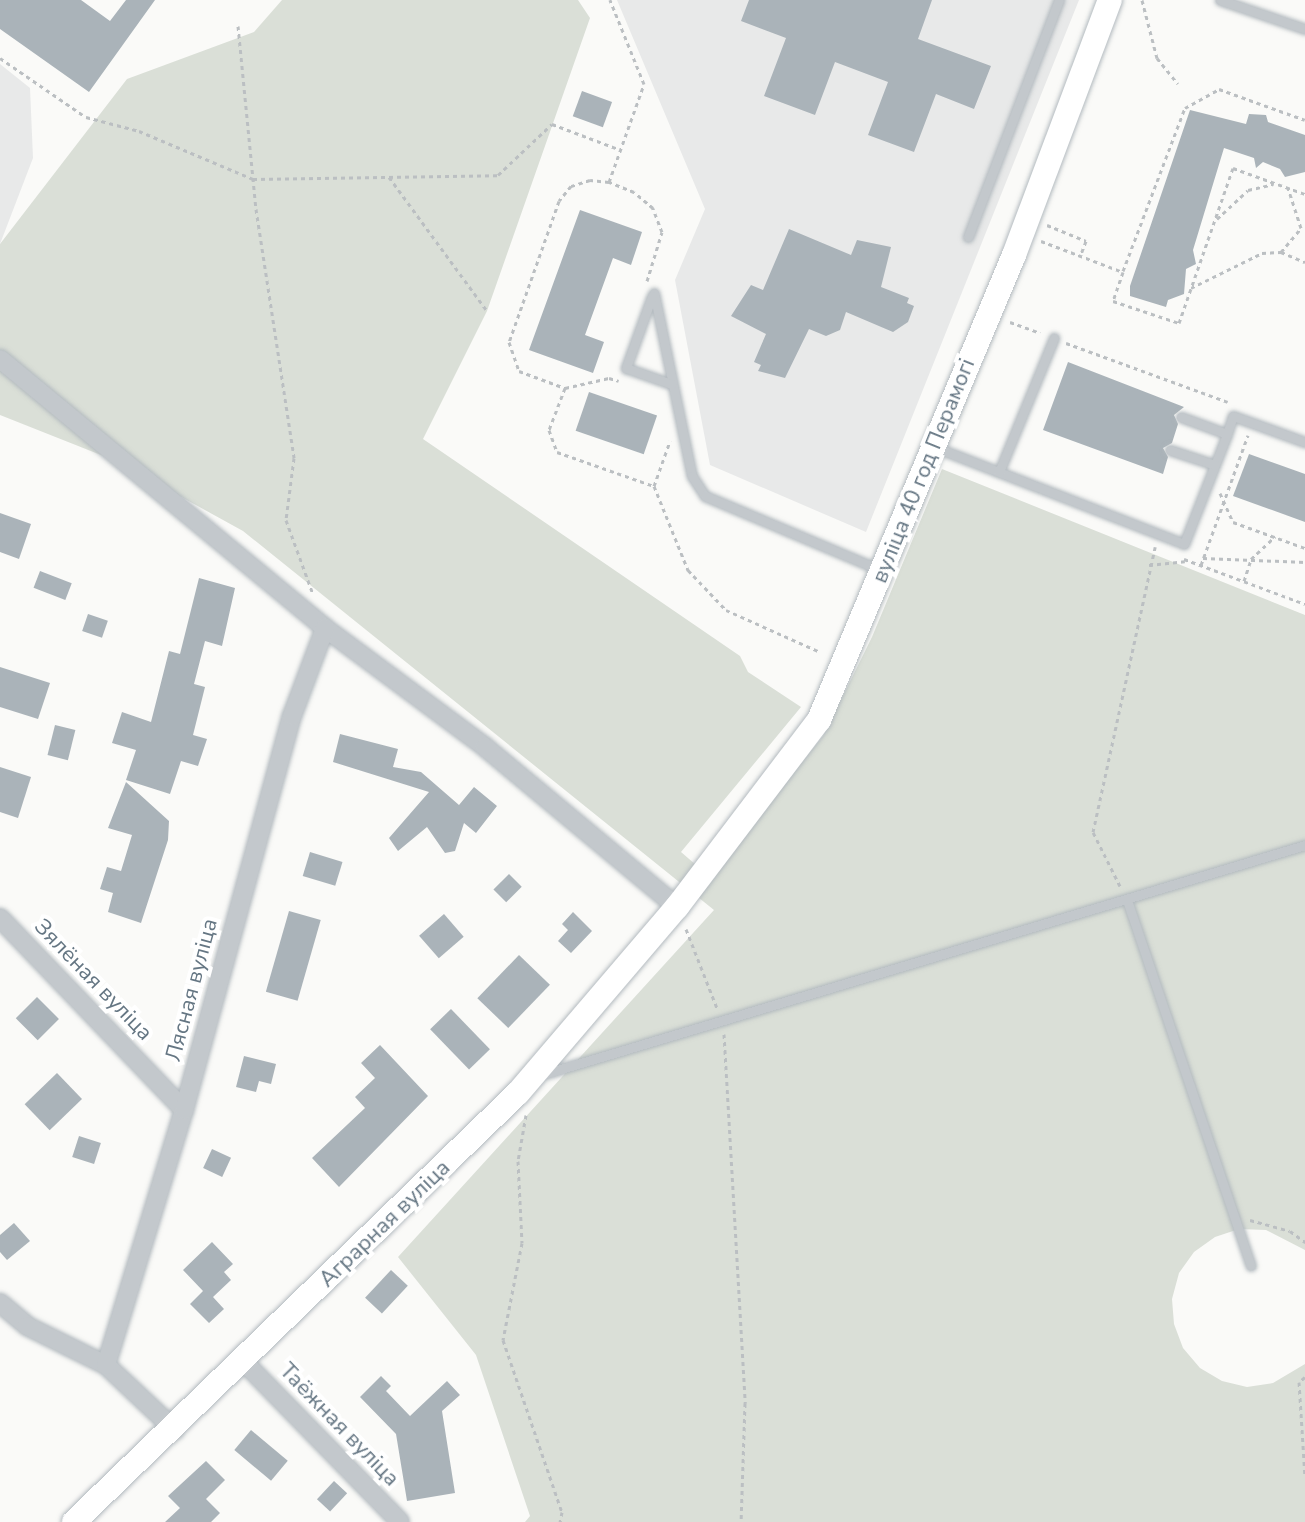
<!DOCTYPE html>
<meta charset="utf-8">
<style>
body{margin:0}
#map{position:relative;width:1305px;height:1522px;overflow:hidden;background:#fafaf8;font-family:"Nunito Sans",sans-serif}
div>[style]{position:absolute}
.built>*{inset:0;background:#e8e9e9}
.green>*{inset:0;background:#dadfd7}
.building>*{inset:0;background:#aab3b9;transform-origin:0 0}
.path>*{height:3px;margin-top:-1.5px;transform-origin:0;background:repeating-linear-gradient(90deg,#bbbfc2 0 4px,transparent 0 8px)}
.roads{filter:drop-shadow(0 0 2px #b3babf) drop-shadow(0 0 2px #b3babf)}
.lane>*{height:9px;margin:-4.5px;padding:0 4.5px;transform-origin:4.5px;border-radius:4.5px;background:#c3c8cc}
.street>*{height:18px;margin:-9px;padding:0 9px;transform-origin:9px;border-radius:9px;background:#c3c8cc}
.secondary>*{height:24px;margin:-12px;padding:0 12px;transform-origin:12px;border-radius:12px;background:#fff}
span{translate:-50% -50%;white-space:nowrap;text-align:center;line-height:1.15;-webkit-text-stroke:8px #fff;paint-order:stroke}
.street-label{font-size:22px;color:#657683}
</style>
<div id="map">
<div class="built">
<div style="clip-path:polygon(617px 0,1079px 0,866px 532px,710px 465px,675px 280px,705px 209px)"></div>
<div style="clip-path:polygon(0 64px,30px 88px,33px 158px,0 244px)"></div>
</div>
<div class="green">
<div style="clip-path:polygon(282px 0,578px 0,590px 18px,487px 311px,423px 439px,740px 656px,748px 672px,801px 707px,681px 852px,710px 877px,823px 736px,872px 637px,942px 469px,1305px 615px,1305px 1250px,1266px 1230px,1239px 1229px,1215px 1237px,1194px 1252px,1179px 1273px,1172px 1299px,1174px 1324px,1183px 1348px,1200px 1368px,1222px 1381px,1247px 1387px,1273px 1383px,1305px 1364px,1305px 1522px,525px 1522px,530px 1516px,476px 1355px,398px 1257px,714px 910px,243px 531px,116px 461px,0 415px,0 244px,127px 79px,254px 32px)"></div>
</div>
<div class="building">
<div style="clip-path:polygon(0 0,81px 0,110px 21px,126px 0,155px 0,89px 92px,0 29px)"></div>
<div style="clip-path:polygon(749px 0,932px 0,918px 39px,991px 66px,974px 109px,936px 94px,914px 152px,868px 135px,888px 82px,835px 62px,815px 115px,764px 96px,786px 38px,741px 21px)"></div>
<div style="left:582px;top:91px;width:32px;height:27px;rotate:20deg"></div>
<div style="clip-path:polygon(1190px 110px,1246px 124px,1249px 114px,1266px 115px,1268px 122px,1305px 135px,1305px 172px,1285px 177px,1280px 169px,1263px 162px,1256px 168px,1254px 158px,1224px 148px,1193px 250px,1196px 264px,1186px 269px,1184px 294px,1168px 300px,1166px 307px,1130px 296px,1130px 286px)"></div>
<div style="clip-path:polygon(580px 210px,642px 232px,631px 265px,613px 258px,585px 335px,604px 342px,593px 373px,529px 350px)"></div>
<div style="clip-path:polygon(789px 229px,851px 255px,857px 240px,891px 247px,881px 287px,909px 298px,907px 303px,914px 306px,908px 322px,893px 332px,846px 312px,840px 330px,826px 336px,809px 329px,785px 378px,758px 371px,761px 365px,754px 362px,766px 334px,731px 316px,751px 285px,763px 290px)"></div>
<div style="clip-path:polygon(1068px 362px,1184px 407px,1174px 415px,1178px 424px,1172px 443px,1163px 448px,1168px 457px,1163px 474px,1043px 430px)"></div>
<div style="left:589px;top:392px;width:72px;height:41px;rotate:19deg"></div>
<div style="clip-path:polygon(1249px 454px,1305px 474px,1305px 522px,1233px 496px)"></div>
<div style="clip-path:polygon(0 513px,31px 524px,19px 559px,0 552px)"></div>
<div style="left:40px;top:571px;width:34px;height:18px;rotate:21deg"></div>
<div style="clip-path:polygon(199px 578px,235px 588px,222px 646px,205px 641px,194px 684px,205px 687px,193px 735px,207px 739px,198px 766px,181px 761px,170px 794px,126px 780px,136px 750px,112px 743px,122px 712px,151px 722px,169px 651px,180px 654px)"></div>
<div style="left:88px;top:614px;width:21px;height:18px;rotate:19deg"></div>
<div style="clip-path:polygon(0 667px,50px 683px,38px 719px,0 707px)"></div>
<div style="left:55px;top:725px;width:21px;height:31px;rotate:14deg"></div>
<div style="clip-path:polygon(340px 734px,398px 749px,393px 767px,421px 772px,459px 805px,474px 787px,497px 806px,476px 833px,464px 823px,455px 851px,445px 853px,427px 827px,398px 851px,389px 838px,429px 792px,333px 762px)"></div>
<div style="clip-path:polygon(0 767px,31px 777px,18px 818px,0 812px)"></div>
<div style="clip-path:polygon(126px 782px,169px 821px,168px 840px,141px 923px,108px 912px,113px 893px,100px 889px,107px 867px,121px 871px,132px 835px,108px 828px)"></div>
<div style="left:310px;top:852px;width:34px;height:25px;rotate:17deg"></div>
<div style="left:509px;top:874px;width:18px;height:22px;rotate:45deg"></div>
<div style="left:289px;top:911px;width:33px;height:84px;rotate:16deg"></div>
<div style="clip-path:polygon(573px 912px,592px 931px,571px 953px,558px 941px,568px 930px,562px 924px)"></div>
<div style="left:444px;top:914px;width:30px;height:33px;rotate:49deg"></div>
<div style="left:519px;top:955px;width:43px;height:60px;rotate:44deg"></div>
<div style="left:37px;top:997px;width:31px;height:30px;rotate:45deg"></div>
<div style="left:451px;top:1009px;width:56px;height:29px;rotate:46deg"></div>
<div style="clip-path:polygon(380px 1045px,428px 1096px,339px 1187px,312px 1158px,365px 1108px,355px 1097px,375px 1078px,361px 1063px)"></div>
<div style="clip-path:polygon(244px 1056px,276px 1064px,271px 1084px,259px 1081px,256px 1092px,236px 1087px)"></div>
<div style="left:57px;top:1073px;width:36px;height:45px;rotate:46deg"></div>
<div style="left:79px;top:1136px;width:23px;height:22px;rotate:18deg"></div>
<div style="left:212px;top:1149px;width:21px;height:21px;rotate:25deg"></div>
<div style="clip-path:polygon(14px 1223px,30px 1241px,7px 1260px,0 1252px,0 1235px)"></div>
<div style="clip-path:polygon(212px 1242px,233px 1264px,224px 1272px,231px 1280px,213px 1297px,224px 1309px,209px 1323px,190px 1304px,203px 1291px,183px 1270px)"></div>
<div style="left:391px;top:1270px;width:23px;height:38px;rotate:43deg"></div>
<div style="clip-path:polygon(381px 1376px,391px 1386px,386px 1391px,410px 1416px,447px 1381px,460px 1395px,442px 1411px,455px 1493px,407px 1501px,396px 1434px,360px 1397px)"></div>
<div style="left:251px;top:1430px;width:48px;height:26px;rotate:40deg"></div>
<div style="clip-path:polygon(206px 1461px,225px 1480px,206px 1499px,220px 1513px,211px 1522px,165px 1522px,180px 1508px,168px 1496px)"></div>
<div style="left:334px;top:1481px;width:18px;height:25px;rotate:43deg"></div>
</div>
<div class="path">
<div style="left:1142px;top:0;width:60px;rotate:75.5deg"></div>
<div style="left:1157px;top:58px;width:33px;rotate:51deg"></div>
<div style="left:238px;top:26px;width:184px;rotate:84.4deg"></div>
<div style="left:256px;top:209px;width:252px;rotate:81.3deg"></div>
<div style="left:294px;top:458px;width:63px;rotate:97.4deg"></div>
<div style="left:286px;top:520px;width:79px;rotate:70deg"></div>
<div style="left:0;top:58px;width:104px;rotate:34.5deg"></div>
<div style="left:86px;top:117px;width:55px;rotate:14.8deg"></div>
<div style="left:139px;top:131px;width:124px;rotate:22.8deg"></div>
<div style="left:253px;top:179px;width:245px;rotate:-0.9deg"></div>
<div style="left:498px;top:175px;width:74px;rotate:-43.4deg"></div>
<div style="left:552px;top:124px;width:74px;rotate:20.6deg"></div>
<div style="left:389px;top:177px;width:166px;rotate:53.8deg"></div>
<div style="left:609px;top:182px;width:104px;rotate:-70.3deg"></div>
<div style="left:644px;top:84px;width:91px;rotate:-112deg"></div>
<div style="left:1217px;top:219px;width:42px;rotate:-43.1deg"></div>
<div style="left:1248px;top:190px;width:26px;rotate:-13deg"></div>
<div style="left:1047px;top:225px;width:42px;rotate:22.3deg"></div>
<div style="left:1086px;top:241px;width:17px;rotate:111deg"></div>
<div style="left:1041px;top:241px;width:88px;rotate:20.7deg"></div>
<div style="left:1123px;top:272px;width:31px;rotate:109deg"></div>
<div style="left:1113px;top:301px;width:70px;rotate:18.4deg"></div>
<div style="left:1179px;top:323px;width:164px;rotate:-70.8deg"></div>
<div style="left:1233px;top:168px;width:77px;rotate:19.9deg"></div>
<div style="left:1281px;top:252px;width:31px;rotate:-50deg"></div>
<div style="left:1301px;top:228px;width:42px;rotate:-108deg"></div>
<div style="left:1123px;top:271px;width:174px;rotate:-69.2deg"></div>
<div style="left:1185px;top:108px;width:39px;rotate:-29deg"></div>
<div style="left:1219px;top:89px;width:91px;rotate:19.8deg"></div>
<div style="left:647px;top:281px;width:51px;rotate:-73deg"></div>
<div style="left:662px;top:232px;width:26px;rotate:-111deg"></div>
<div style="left:653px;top:208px;width:25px;rotate:-140deg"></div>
<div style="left:634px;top:192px;width:27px;rotate:-158deg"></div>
<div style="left:609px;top:182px;width:19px;rotate:-174deg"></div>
<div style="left:590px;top:180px;width:20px;rotate:162deg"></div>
<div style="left:571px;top:186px;width:19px;rotate:129deg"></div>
<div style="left:559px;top:201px;width:150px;rotate:109.5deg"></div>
<div style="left:509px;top:342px;width:31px;rotate:71deg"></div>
<div style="left:519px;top:371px;width:49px;rotate:20.3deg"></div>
<div style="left:565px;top:388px;width:45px;rotate:110.9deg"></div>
<div style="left:549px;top:430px;width:23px;rotate:70deg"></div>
<div style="left:557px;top:452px;width:103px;rotate:19.3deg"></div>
<div style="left:654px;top:486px;width:91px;rotate:68deg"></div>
<div style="left:688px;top:570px;width:55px;rotate:46.5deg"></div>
<div style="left:726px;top:610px;width:101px;rotate:24deg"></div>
<div style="left:1191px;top:288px;width:79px;rotate:-26.2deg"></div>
<div style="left:1262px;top:253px;width:19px;rotate:-3deg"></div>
<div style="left:1281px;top:252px;width:26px;rotate:23deg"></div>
<div style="left:1010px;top:322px;width:32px;rotate:20deg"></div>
<div style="left:1066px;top:343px;width:172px;rotate:20deg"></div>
<div style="left:565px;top:388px;width:45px;rotate:-12.8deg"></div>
<div style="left:609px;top:378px;width:10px;rotate:17deg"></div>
<div style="left:654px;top:486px;width:48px;rotate:-70.4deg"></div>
<div style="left:1220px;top:493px;width:32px;rotate:66deg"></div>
<div style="left:1233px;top:522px;width:77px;rotate:19.9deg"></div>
<div style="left:1203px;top:558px;width:102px;rotate:2.2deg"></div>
<div style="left:1184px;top:559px;width:129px;rotate:20.4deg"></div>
<div style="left:1149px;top:565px;width:36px;rotate:-6deg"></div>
<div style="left:1201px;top:565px;width:138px;rotate:-70.1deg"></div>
<div style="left:1244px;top:581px;width:23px;rotate:-72deg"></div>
<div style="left:1251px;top:559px;width:33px;rotate:-43deg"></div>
<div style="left:1120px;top:886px;width:60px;rotate:-116.6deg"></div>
<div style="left:1093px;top:832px;width:292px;rotate:-77.7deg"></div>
<div style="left:686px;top:929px;width:85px;rotate:68.6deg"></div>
<div style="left:724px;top:1034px;width:370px;rotate:86.7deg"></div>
<div style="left:745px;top:1403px;width:119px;rotate:91.9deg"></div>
<div style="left:526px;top:1115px;width:47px;rotate:99.9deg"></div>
<div style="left:518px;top:1161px;width:82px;rotate:87.2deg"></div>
<div style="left:522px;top:1243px;width:99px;rotate:101.1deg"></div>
<div style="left:503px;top:1340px;width:182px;rotate:71.1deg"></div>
<div style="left:562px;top:1512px;width:10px;rotate:101deg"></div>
<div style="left:1250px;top:1220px;width:41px;rotate:15.4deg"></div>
<div style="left:1290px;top:1231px;width:19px;rotate:36deg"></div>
<div style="left:1305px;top:1377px;width:8px;rotate:140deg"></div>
<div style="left:1299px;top:1382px;width:95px;rotate:86.4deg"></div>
</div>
<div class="roads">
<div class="lane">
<div style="left:1220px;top:0;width:90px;rotate:18.8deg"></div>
<div style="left:968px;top:237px;width:254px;rotate:-69deg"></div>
<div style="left:654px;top:293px;width:187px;rotate:78.3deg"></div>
<div style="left:692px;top:476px;width:24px;rotate:57deg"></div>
<div style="left:705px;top:496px;width:190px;rotate:22.9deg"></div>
<div style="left:652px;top:296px;width:77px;rotate:109.9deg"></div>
<div style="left:626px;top:368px;width:48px;rotate:19.6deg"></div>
<div style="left:1227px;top:434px;width:19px;rotate:-72deg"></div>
<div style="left:1233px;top:416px;width:77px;rotate:19.9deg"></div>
<div style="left:937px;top:448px;width:265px;rotate:21.2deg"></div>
<div style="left:1184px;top:544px;width:118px;rotate:-68.6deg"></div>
<div style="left:1227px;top:434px;width:49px;rotate:-159.7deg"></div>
<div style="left:1170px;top:450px;width:47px;rotate:18.4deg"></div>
<div style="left:999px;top:472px;width:145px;rotate:-67.7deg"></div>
<div style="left:1127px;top:900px;width:386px;rotate:71.3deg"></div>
<div style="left:541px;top:1075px;width:798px;rotate:-16.75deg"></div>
</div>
<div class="street">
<div style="left:0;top:359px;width:422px;rotate:39.6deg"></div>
<div style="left:325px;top:628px;width:199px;rotate:36.6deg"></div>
<div style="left:485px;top:747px;width:250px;rotate:39.8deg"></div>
<div style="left:0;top:918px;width:266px;rotate:46.2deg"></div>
<div style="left:0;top:1303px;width:35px;rotate:40deg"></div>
<div style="left:27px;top:1326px;width:88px;rotate:26.3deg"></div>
<div style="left:106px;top:1365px;width:95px;rotate:43.3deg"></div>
<div style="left:244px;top:1362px;width:223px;rotate:45.7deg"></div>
<div style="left:106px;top:1365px;width:267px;rotate:-73deg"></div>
<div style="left:184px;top:1110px;width:409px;rotate:-74.7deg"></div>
<div style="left:292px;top:716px;width:94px;rotate:-69.4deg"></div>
</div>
<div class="secondary">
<div style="left:74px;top:1522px;width:617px;rotate:-44.02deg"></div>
<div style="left:518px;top:1093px;width:245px;rotate:-49.5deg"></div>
<div style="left:677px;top:907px;width:235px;rotate:-52.8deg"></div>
<div style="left:819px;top:720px;width:504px;rotate:-67.25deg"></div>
<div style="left:1014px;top:255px;width:272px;rotate:-69.4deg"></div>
</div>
</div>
<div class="street-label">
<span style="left:924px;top:471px;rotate:-68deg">вуліца 40 год Перамогі</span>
<span style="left:93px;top:980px;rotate:46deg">Зялёная вуліца</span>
<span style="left:192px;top:990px;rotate:-75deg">Лясная вуліца</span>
<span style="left:385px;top:1224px;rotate:-44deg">Аграрная вуліца</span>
<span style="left:339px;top:1425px;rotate:46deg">Таёжная вуліца</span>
</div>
</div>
